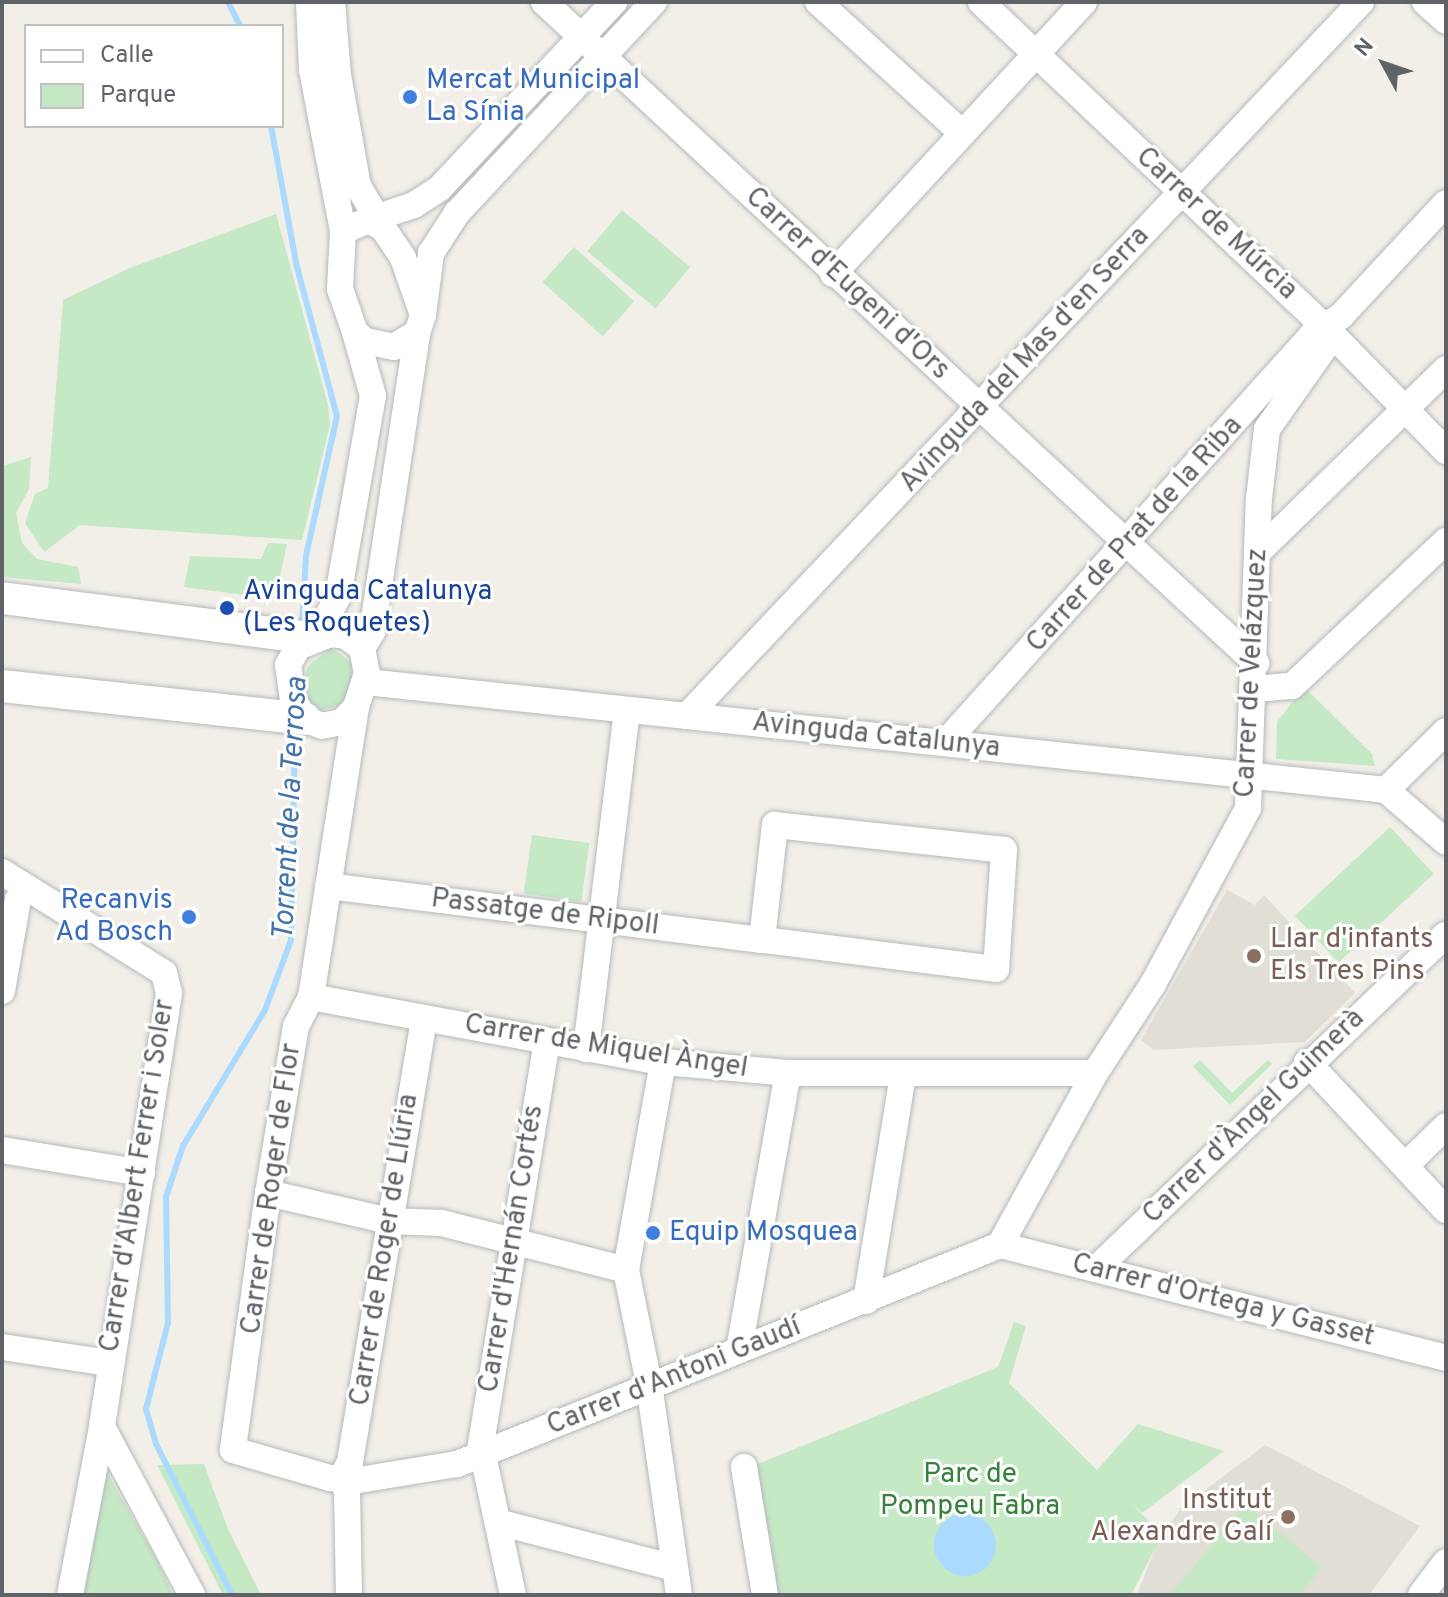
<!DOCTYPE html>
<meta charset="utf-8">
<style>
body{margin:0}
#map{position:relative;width:1448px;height:1597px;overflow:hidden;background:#f1efe8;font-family:Overpass,sans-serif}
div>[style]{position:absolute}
.education>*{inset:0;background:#e1ded6}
.green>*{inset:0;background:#c5e8c5;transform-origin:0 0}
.water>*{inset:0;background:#aadaff}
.round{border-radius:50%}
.stream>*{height:6px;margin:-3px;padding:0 3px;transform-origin:3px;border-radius:3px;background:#aadaff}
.roads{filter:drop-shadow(0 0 2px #b5b8bc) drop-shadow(0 0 2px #b5b8bc)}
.minor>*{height:26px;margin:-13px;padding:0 13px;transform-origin:13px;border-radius:13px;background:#fff}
.tertiary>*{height:32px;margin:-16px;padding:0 16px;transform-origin:16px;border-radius:16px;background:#fff}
.dots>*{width:22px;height:22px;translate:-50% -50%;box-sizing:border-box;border:4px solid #fff;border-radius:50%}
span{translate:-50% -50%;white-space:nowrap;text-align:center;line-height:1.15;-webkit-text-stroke:6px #fff;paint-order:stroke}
.shop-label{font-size:28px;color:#366cbe}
.left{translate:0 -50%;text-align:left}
.right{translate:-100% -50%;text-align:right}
.street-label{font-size:28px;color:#5f6368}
.transit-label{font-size:28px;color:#164399}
.education-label{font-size:28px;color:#785e54}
.park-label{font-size:28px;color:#348238}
.water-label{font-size:30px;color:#4174aa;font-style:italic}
.frame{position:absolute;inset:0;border:4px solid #5f6368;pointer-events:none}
.legend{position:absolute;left:24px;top:24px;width:260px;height:104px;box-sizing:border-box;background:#fff;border:2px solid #bfc1c3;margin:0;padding:10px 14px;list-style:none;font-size:24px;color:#5f6368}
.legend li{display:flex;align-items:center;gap:16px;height:40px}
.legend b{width:40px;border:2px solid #bfc1c3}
.north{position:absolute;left:1344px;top:24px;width:80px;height:80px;-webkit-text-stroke:6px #fff;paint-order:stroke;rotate:310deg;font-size:22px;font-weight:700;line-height:32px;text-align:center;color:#5f6368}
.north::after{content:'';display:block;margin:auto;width:28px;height:36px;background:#5f6368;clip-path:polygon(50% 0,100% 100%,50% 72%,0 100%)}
</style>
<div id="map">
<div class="education">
<div style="clip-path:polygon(1227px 890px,1255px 905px,1264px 895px,1355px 993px,1305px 1042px,1153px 1050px,1141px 1040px)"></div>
<div style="clip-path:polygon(1265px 1445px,1420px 1526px,1369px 1595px,1137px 1595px,1157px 1543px,1181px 1508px)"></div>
</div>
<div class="green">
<div style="left:622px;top:210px;width:89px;height:54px;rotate:40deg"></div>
<div style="clip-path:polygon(276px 214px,328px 405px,330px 425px,302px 540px,80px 525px,44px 552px,25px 523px,35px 494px,48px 488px,63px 300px,130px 268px)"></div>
<div style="left:574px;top:247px;width:81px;height:47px;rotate:42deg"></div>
<div style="clip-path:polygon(31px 457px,29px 489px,16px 513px,22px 543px,37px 559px,78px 567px,81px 584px,2px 577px,2px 466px)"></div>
<div style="clip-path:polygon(268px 543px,287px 544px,277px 591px,246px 589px,244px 595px,184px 587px,190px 556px,261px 559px)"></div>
<div style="clip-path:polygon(331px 648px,351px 662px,353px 683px,343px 705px,321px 710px,305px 698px,303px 684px,308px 666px)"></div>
<div style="clip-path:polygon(1304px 687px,1372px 754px,1375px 766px,1276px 759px,1277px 722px)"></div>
<div style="left:1390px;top:827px;width:64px;height:130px;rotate:47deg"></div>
<div style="left:532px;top:835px;width:58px;height:59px;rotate:8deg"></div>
<div style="clip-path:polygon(1200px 1060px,1232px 1093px,1268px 1060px,1272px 1064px,1230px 1105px,1193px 1066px)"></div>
<div style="clip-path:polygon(1014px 1322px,1026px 1326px,1009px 1383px,1097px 1470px,1138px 1424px,1224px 1451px,1142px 1513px,1130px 1502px,1162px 1535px,1131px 1595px,772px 1595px,750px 1467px,998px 1367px)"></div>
<div style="clip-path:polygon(204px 1464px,228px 1529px,261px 1595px,223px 1595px,157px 1465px)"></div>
<div style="clip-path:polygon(105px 1469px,159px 1564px,173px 1595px,79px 1595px)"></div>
<div style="clip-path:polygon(1245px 1504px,1322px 1567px,1300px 1595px,1170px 1595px)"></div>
</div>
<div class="water">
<div class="round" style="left:934px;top:1514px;width:62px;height:62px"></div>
</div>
<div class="stream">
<div style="left:228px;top:2px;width:27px;rotate:63deg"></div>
<div style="left:271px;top:126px;width:143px;rotate:79.6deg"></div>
<div style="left:297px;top:267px;width:154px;rotate:75deg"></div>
<div style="left:337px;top:416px;width:143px;rotate:102.5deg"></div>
<div style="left:306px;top:556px;width:71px;rotate:93.2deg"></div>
<div style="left:232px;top:1595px;width:169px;rotate:-116.7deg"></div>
<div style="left:156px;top:1444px;width:36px;rotate:-106deg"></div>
<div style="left:146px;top:1409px;width:89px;rotate:-75.7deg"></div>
<div style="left:168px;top:1323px;width:126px;rotate:-90.9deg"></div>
<div style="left:166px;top:1197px;width:54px;rotate:-71.6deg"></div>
<div style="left:183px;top:1146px;width:159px;rotate:-58.9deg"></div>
<div style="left:265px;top:1010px;width:75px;rotate:-69.6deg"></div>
<div style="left:291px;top:940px;width:214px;rotate:-88.9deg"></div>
</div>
<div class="roads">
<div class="minor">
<div style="left:309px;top:2px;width:68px;rotate:87.5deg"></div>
<div style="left:312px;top:70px;width:164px;rotate:79.1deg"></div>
<div style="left:332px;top:2px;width:73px;rotate:85.3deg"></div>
<div style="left:338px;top:75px;width:113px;rotate:79.8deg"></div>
<div style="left:358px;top:186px;width:49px;rotate:59.2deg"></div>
<div style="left:544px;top:2px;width:972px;rotate:42.87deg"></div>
<div style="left:818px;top:2px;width:195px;rotate:42.3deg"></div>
<div style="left:981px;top:2px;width:472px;rotate:43.4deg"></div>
<div style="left:1324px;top:326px;width:175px;rotate:45.7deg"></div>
<div style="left:1425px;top:2px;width:28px;rotate:42deg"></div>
<div style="left:369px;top:220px;width:16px;rotate:30deg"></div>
<div style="left:383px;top:228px;width:36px;rotate:56deg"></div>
<div style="left:403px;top:258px;width:60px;rotate:70.7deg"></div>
<div style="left:423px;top:315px;width:19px;rotate:108deg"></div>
<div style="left:417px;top:333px;width:27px;rotate:149deg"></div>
<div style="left:394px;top:347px;width:30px;rotate:-168deg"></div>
<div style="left:365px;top:341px;width:13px;rotate:-138deg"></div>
<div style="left:355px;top:332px;width:46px;rotate:-109.2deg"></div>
<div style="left:340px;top:289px;width:58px;rotate:-87deg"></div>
<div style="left:343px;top:231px;width:28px;rotate:-23deg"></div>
<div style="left:369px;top:220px;width:47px;rotate:-18.4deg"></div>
<div style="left:414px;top:205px;width:31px;rotate:-33deg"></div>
<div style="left:440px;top:188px;width:255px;rotate:-46.9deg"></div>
<div style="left:833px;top:274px;width:370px;rotate:-47.3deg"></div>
<div style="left:423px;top:315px;width:63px;rotate:-82.6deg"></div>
<div style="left:431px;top:253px;width:48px;rotate:-57deg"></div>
<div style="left:457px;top:213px;width:289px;rotate:-47deg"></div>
<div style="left:1258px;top:552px;width:262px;rotate:-44.2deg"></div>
<div style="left:330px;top:634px;width:16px;rotate:7deg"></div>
<div style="left:346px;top:636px;width:20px;rotate:37deg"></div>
<div style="left:362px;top:648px;width:25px;rotate:79deg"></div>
<div style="left:367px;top:673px;width:36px;rotate:108deg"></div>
<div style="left:356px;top:707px;width:21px;rotate:133deg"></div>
<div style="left:342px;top:722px;width:20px;rotate:169deg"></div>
<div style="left:322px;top:726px;width:18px;rotate:-158deg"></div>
<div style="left:305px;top:719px;width:22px;rotate:-122deg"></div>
<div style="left:293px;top:700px;width:35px;rotate:-98deg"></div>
<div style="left:288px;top:665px;width:21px;rotate:-61deg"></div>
<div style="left:298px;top:647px;width:35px;rotate:-22deg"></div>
<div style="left:317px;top:637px;width:46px;rotate:-62.9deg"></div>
<div style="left:338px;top:596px;width:203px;rotate:-80.1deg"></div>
<div style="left:373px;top:396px;width:66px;rotate:-105.7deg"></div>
<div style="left:362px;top:648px;width:19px;rotate:-58deg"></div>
<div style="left:372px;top:632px;width:302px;rotate:-81.4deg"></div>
<div style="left:366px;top:682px;width:1026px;rotate:6.04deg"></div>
<div style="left:1255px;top:689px;width:37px;rotate:-5deg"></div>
<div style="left:1292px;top:686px;width:212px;rotate:-43.3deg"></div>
<div style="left:356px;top:707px;width:293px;rotate:98.8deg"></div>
<div style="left:311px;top:997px;width:33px;rotate:117deg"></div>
<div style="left:296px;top:1026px;width:169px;rotate:99.5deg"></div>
<div style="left:268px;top:1193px;width:259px;rotate:97.8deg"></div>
<div style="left:233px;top:1450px;width:101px;rotate:16.1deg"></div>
<div style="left:330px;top:1478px;width:29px;rotate:4deg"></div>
<div style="left:359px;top:1480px;width:99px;rotate:-9.3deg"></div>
<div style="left:457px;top:1464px;width:585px;rotate:-21.96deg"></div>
<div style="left:687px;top:716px;width:982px;rotate:-46.65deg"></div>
<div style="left:945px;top:743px;width:549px;rotate:-48.03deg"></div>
<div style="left:1312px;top:335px;width:35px;rotate:-33deg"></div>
<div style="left:1341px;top:316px;width:154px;rotate:-47.1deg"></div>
<div style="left:1386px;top:790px;width:84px;rotate:-44.5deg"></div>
<div style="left:1386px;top:790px;width:79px;rotate:40.9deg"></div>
<div style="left:775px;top:825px;width:230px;rotate:6.2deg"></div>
<div style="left:1004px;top:850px;width:119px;rotate:93.8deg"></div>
<div style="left:996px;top:969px;width:236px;rotate:-172.9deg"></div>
<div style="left:762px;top:940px;width:116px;rotate:-83.6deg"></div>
<div style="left:2px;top:872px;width:191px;rotate:31.9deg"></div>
<div style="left:164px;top:973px;width:21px;rotate:76deg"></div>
<div style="left:169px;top:993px;width:439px;rotate:98.8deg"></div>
<div style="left:102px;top:1427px;width:191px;rotate:61.8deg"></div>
<div style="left:328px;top:886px;width:437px;rotate:7.1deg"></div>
<div style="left:2px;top:991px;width:93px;rotate:-80.1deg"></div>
<div style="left:311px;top:997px;width:358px;rotate:10.5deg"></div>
<div style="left:663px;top:1062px;width:125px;rotate:5deg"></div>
<div style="left:788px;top:1073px;width:307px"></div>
<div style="left:586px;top:1049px;width:341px;rotate:-83.1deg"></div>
<div style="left:663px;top:1062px;width:211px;rotate:100.1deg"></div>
<div style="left:626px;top:1270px;width:116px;rotate:78.6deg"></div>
<div style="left:649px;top:1384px;width:213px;rotate:81.9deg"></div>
<div style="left:1307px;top:1062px;width:203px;rotate:46.8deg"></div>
<div style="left:2px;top:1150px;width:142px;rotate:9.3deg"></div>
<div style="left:1405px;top:1166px;width:57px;rotate:-44.3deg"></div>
<div style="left:268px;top:1193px;width:124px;rotate:13deg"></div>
<div style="left:389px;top:1221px;width:53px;rotate:2.2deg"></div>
<div style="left:442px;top:1223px;width:190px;rotate:14.3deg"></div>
<div style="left:1000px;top:1245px;width:196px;rotate:-61.1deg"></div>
<div style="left:1095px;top:1073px;width:106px;rotate:-56.9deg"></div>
<div style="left:1153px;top:984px;width:200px;rotate:-61.6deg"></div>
<div style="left:1248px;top:808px;width:309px;rotate:-88deg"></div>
<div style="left:1259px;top:499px;width:70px;rotate:-83.5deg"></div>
<div style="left:1267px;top:429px;width:104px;rotate:-54.8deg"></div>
<div style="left:1327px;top:344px;width:18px;rotate:-99deg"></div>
<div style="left:1000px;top:1245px;width:460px;rotate:14.2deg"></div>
<div style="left:1098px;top:1267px;width:481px;rotate:-43.7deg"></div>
<div style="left:866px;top:1301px;width:228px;rotate:-80.7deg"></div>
<div style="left:2px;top:1347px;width:108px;rotate:8.5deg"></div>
<div style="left:739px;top:1350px;width:281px;rotate:-80deg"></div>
<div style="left:744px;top:1467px;width:130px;rotate:80.7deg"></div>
<div style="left:341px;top:1479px;width:19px;rotate:-62deg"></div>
<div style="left:350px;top:1462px;width:449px;rotate:-80.5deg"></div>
<div style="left:341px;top:1479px;width:13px;rotate:63deg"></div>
<div style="left:347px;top:1491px;width:104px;rotate:88.9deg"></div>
<div style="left:498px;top:1522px;width:182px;rotate:14.6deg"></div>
<div style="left:70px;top:1595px;width:171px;rotate:-79.2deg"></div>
<div style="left:513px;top:1595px;width:134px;rotate:-102.1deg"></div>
<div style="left:485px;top:1464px;width:10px;rotate:-127deg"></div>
<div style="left:479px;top:1456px;width:420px;rotate:-80.7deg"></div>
<div style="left:1421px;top:1595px;width:41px;rotate:-52.9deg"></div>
</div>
<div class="tertiary">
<div style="left:2px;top:598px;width:312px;rotate:7.4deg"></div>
<div style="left:2px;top:686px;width:305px;rotate:6.2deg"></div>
</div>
</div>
<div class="dots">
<div style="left:410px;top:97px;background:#3f7fe0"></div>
<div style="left:227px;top:608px;background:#1a4fb4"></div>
<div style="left:189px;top:917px;background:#3f7fe0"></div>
<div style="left:1254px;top:956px;background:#8d6e63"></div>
<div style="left:653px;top:1233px;background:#3f7fe0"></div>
<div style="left:1288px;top:1517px;background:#8d6e63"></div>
</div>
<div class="shop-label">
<span class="left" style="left:426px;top:97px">Mercat Municipal<br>La Sínia</span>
<span class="right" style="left:173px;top:917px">Recanvis<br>Ad Bosch</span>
<span class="left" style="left:669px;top:1233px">Equip Mosquea</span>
</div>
<div class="street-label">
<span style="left:1216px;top:224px;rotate:43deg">Carrer de Múrcia</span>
<span style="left:847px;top:284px;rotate:43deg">Carrer d'Eugeni d'Ors</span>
<span style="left:1025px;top:360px;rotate:-47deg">Avinguda del Mas d'en Serra</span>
<span style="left:1135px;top:535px;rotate:-48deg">Carrer de Prat de la Riba</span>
<span style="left:1252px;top:673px;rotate:-87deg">Carrer de Velázquez</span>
<span style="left:876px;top:736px;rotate:6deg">Avinguda Catalunya</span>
<span style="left:545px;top:913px;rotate:7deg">Passatge de Ripoll</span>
<span style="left:606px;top:1047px;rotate:9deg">Carrer de Miquel Àngel</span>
<span style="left:1254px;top:1117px;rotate:-44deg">Carrer d'Àngel Guimerà</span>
<span style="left:138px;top:1176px;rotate:-81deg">Carrer d'Albert Ferrer i Soler</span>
<span style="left:272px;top:1189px;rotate:-82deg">Carrer de Roger de Flor</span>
<span style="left:512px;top:1249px;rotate:-81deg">Carrer d'Hernán Cortés</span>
<span style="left:385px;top:1250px;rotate:-81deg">Carrer de Roger de Llúria</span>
<span style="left:1223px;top:1301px;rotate:14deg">Carrer d'Ortega y Gasset</span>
<span style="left:674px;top:1377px;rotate:-22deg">Carrer d'Antoni Gaudí</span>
</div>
<div class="transit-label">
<span class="left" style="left:243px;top:608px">Avinguda Catalunya<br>(Les Roquetes)</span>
</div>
<div class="education-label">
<span class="left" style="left:1270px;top:956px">Llar d'infants<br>Els Tres Pins</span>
<span class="right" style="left:1272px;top:1517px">Institut<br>Alexandre Galí</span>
</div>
<div class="park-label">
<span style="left:970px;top:1491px">Parc de<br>Pompeu Fabra</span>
</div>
<div class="water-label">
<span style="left:292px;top:809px;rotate:-87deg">Torrent de la Terrosa</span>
</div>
<div class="frame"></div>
<ul class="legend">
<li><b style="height:10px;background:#fff"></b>Calle</li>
<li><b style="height:22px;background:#c5e8c5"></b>Parque</li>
</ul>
<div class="north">N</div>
</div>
